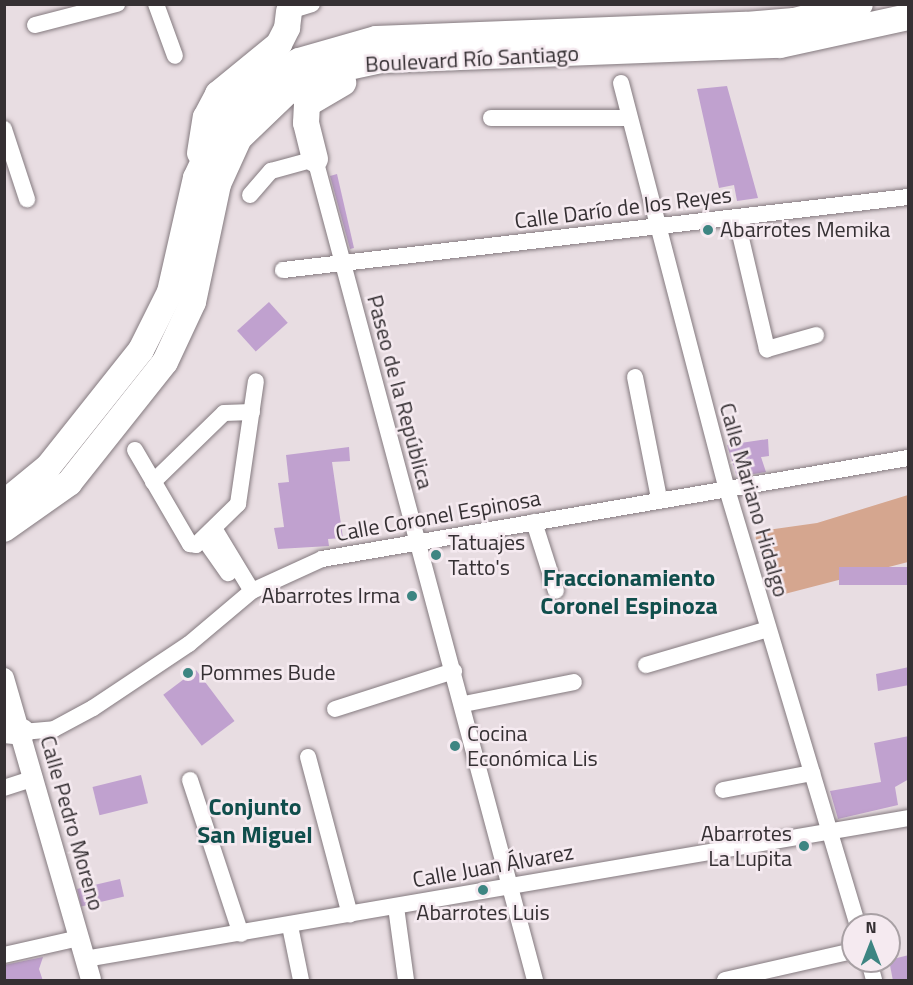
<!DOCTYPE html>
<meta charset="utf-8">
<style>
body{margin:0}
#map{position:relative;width:913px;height:985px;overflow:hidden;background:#e8dde2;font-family:"Titillium Web",sans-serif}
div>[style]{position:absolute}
.green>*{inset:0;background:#d5a68f}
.building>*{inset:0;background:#c0a1cf;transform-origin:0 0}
.roads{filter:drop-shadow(0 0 2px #847a7f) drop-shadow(0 0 2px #847a7f)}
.minor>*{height:16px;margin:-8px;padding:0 8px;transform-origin:8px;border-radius:8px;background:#fff}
.tertiary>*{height:20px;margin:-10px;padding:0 10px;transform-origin:10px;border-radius:10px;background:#fff}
.primary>*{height:26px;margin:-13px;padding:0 13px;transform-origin:13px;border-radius:13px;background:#fff}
.dots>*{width:16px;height:16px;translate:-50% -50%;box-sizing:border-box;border:3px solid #f5eaf0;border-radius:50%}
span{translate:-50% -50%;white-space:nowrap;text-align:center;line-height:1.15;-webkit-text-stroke:5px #f5eaf0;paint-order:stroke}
.street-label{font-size:22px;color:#353033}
.poi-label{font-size:22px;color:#353033}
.left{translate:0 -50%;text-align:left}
.right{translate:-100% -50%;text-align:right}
.neighbourhood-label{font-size:24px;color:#104e4c;font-weight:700}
.frame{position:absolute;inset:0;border:6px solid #353033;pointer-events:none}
.north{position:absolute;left:841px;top:913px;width:60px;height:60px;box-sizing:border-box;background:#f5eaf0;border:2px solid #a8a0a4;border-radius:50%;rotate:0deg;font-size:16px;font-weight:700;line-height:24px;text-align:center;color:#353033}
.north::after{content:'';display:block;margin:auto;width:21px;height:27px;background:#3d8582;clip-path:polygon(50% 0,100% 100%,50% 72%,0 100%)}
</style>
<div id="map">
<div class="green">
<div style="clip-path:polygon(908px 495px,908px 562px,773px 597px,754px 532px,817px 523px)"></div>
</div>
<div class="building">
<div style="clip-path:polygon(727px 86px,758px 198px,737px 201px,734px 185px,719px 188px,697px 89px)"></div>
<div style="clip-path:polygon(337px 174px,354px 248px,350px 249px,330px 176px)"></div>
<div style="left:269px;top:302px;width:28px;height:43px;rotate:48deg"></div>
<div style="clip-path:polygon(768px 439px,769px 456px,761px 457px,766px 472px,737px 477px,727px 445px)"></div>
<div style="clip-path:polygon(349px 447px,350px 461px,332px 462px,343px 538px,328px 539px,329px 546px,278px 549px,274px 528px,284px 527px,278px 483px,289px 482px,286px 455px)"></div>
<div style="left:909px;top:567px;width:18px;height:70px;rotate:90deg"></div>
<div style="clip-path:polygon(909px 667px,909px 685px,878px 691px,876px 674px)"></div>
<div style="left:196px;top:670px;width:64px;height:41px;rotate:53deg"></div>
<div style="clip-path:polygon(909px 736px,909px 779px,895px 787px,898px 805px,838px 819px,830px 791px,881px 782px,874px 743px)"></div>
<div style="left:141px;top:775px;width:29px;height:50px;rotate:76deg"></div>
<div style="left:120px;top:879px;width:18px;height:44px;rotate:77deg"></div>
<div style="clip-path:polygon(909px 955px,909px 981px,893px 981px,889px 960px)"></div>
<div style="clip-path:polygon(43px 957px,39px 969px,43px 981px,4px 981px,4px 965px)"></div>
</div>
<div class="roads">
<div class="minor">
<div style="left:156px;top:4px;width:55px;rotate:69.9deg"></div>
<div style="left:287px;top:4px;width:7px;rotate:74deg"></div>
<div style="left:289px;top:11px;width:24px;rotate:-17deg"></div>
<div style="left:35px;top:25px;width:85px;rotate:-14.4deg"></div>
<div style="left:621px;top:83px;width:416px;rotate:75.4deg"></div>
<div style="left:726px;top:486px;width:458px;rotate:73.3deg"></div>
<div style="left:491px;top:118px;width:137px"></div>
<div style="left:4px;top:129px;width:74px;rotate:71.8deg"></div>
<div style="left:250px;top:195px;width:32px;rotate:-49deg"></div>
<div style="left:271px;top:171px;width:46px;rotate:-15.3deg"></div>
<div style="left:315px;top:159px;width:850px;rotate:75deg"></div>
<div style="left:736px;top:217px;width:136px;rotate:76.8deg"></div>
<div style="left:767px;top:349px;width:51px;rotate:-15.9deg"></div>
<div style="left:283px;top:270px;width:629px;rotate:-6.66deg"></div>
<div style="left:635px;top:377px;width:123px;rotate:78.8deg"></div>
<div style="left:135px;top:450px;width:109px;rotate:59.7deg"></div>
<div style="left:190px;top:544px;width:6px;rotate:9deg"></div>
<div style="left:196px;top:545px;width:59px;rotate:-44.3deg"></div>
<div style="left:238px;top:504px;width:124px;rotate:-81.7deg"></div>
<div style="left:153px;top:482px;width:99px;rotate:-44.2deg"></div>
<div style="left:224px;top:413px;width:28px;rotate:-2deg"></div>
<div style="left:534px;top:522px;width:72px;rotate:72.3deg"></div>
<div style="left:215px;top:530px;width:71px;rotate:58.8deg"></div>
<div style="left:204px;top:539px;width:42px;rotate:54.8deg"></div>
<div style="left:646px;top:665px;width:127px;rotate:-16.4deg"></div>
<div style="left:464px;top:704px;width:112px;rotate:-11.3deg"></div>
<div style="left:335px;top:709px;width:125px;rotate:-17.7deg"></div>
<div style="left:22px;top:732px;width:32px;rotate:-5deg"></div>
<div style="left:54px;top:729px;width:44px;rotate:-28.3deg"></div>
<div style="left:93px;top:708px;width:115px;rotate:-33.7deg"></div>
<div style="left:189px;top:644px;width:82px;rotate:-40.1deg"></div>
<div style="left:252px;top:591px;width:77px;rotate:-24.6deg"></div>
<div style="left:322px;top:559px;width:595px;rotate:-9.78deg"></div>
<div style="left:308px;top:757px;width:163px;rotate:75.1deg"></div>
<div style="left:190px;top:780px;width:162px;rotate:71.7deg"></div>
<div style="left:4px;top:788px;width:32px;rotate:-18deg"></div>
<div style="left:723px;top:790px;width:91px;rotate:-10.8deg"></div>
<div style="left:396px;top:907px;width:74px;rotate:82.2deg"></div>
<div style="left:290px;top:926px;width:55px;rotate:78.5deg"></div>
<div style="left:4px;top:955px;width:77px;rotate:-12.8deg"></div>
<div style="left:85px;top:959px;width:835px;rotate:-9.72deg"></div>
<div style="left:869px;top:961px;width:20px;rotate:75deg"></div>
<div style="left:725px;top:980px;width:131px;rotate:-12.8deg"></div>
</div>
<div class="tertiary">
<div style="left:4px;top:678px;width:314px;rotate:73.9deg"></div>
</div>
<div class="primary">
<div style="left:200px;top:153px;width:36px;rotate:-81deg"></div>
<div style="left:206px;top:117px;width:26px;rotate:-62deg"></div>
<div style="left:218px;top:94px;width:79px;rotate:-39.3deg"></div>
<div style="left:279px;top:44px;width:18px;rotate:-63deg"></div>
<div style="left:287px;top:28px;width:17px;rotate:-83deg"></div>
<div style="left:315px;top:159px;width:37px;rotate:-104deg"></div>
<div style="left:306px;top:123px;width:19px;rotate:-87deg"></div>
<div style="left:307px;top:104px;width:42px;rotate:-30.3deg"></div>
<div style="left:4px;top:503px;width:57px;rotate:-39.3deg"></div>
<div style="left:48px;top:467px;width:149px;rotate:-51.5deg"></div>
<div style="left:141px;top:350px;width:65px;rotate:-63.4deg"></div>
<div style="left:170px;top:292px;width:117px;rotate:-77.2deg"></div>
<div style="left:196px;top:178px;width:50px;rotate:-65deg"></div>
<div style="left:217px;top:133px;width:54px;rotate:-47.2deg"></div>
<div style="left:254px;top:93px;width:55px;rotate:-35.4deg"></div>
<div style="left:299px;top:61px;width:80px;rotate:-15.9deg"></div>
<div style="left:376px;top:39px;width:370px;rotate:-2.2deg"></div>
<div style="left:746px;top:25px;width:48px;rotate:-4.8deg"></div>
<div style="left:794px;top:21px;width:68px;rotate:-14.4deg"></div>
<div style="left:4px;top:529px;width:80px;rotate:-35.3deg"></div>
<div style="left:69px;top:483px;width:154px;rotate:-51.6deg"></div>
<div style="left:165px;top:362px;width:66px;rotate:-65deg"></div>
<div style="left:193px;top:302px;width:121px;rotate:-78deg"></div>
<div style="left:218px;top:184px;width:51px;rotate:-65.5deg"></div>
<div style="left:239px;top:138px;width:66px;rotate:-43.8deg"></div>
<div style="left:287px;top:92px;width:62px;rotate:-22.8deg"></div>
<div style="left:344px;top:68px;width:39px;rotate:-12deg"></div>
<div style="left:382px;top:60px;width:398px;rotate:-2.2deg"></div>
<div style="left:780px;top:45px;width:131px;rotate:-12.3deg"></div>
<div style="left:4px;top:730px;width:18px;rotate:6deg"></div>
</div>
</div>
<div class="dots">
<div style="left:708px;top:230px;background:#3d8582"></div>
<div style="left:436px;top:555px;background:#3d8582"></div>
<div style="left:412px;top:596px;background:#3d8582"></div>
<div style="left:188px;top:673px;background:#3d8582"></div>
<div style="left:455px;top:746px;background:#3d8582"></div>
<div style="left:804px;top:846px;background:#3d8582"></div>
<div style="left:483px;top:890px;background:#3d8582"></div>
</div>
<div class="street-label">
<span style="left:472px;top:59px;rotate:-3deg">Boulevard Río Santiago</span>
<span style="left:623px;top:208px;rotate:-7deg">Calle Darío de los Reyes</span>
<span style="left:400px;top:392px;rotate:75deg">Paseo de la República</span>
<span style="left:754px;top:500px;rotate:74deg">Calle Mariano Hidalgo</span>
<span style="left:438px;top:516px;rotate:-10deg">Calle Coronel Espinosa</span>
<span style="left:72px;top:823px;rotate:74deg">Calle Pedro Moreno</span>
<span style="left:493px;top:866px;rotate:-10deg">Calle Juan Álvarez</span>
</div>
<div class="poi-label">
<span class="left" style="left:720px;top:230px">Abarrotes Memika</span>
<span class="left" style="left:448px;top:555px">Tatuajes<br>Tatto's</span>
<span class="right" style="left:400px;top:596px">Abarrotes Irma</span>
<span class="left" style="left:200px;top:673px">Pommes Bude</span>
<span class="left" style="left:467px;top:746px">Cocina<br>Económica Lis</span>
<span class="right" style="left:792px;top:846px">Abarrotes<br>La Lupita</span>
<span style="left:483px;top:913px">Abarrotes Luis</span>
</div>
<div class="neighbourhood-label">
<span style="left:629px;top:592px">Fraccionamiento<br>Coronel Espinoza</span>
<span style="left:255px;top:821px">Conjunto<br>San Miguel</span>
</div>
<div class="frame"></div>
<div class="north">N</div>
</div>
